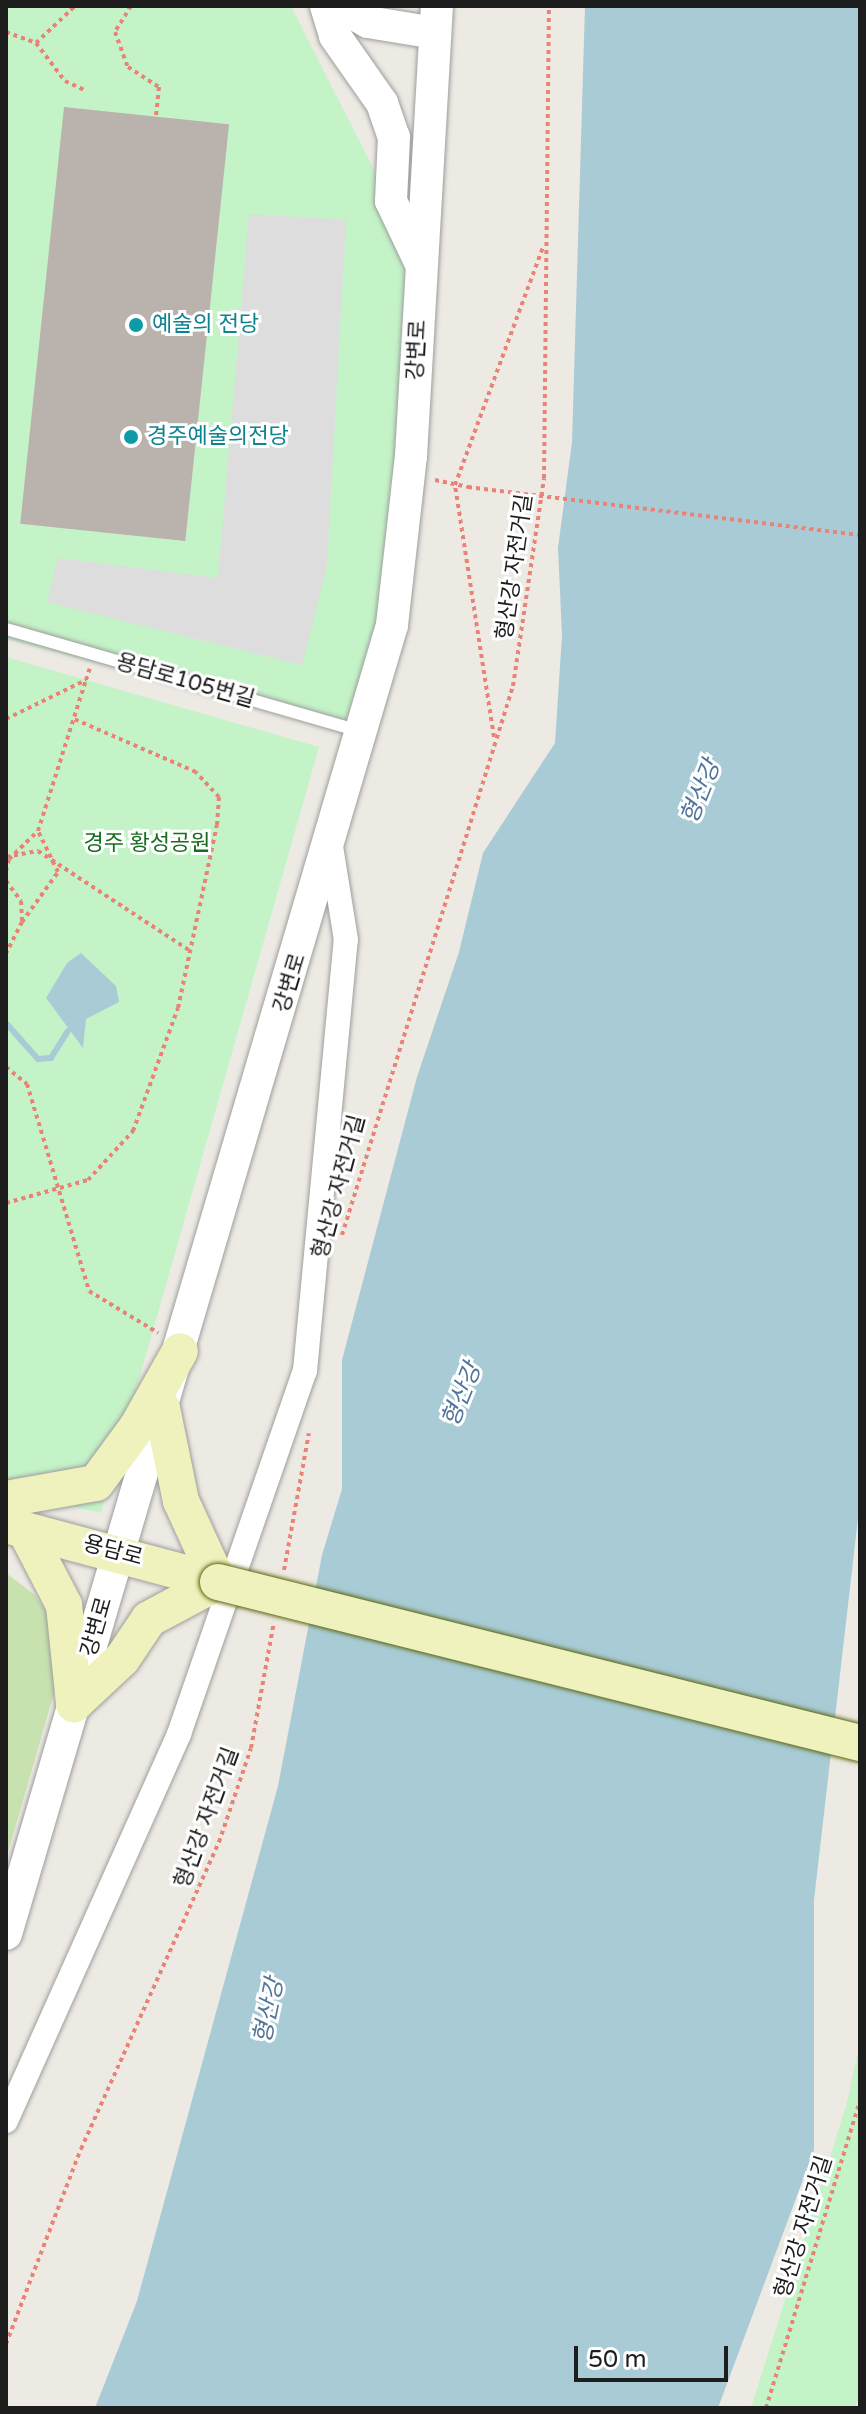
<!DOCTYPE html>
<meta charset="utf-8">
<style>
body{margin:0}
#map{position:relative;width:866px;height:2414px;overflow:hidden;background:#edeae3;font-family:"Varela Round","Noto Sans KR",sans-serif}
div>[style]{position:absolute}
.grass>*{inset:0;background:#c7e2ae}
.park>*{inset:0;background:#c4f3c8}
.parking>*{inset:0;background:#ddd}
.water>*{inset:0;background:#a8cbd6}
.stream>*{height:6px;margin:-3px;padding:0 3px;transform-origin:3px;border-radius:3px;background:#a8cbd6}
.building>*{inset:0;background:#bab3ad;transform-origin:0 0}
.path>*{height:4px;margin-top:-2px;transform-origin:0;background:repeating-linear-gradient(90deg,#ea8377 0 4px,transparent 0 8px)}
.roads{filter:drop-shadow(0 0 2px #9e9e9e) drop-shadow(0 0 2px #9e9e9e)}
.service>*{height:12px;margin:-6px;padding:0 6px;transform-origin:6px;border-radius:6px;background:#fff}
.minor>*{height:24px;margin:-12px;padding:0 12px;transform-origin:12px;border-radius:12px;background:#fff}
.tertiary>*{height:32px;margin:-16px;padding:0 16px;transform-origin:16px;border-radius:16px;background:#fff}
.secondary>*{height:36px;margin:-18px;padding:0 18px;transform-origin:18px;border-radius:18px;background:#eff2bc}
.path-bridge>*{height:4px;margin-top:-2px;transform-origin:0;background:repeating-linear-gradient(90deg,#ea8377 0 4px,transparent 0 8px)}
.bridges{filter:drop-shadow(0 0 2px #5d6710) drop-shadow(0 0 2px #5d6710)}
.secondary-bridge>*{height:36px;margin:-18px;padding:0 18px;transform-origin:18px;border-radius:18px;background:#eff2bc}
.dots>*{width:22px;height:22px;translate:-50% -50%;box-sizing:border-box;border:4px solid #fff;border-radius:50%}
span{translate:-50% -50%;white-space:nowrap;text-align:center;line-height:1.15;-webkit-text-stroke:6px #fff;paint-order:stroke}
.culture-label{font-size:22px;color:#0d838f}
.left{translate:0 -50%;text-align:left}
.street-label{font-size:22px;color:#1d1d1d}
.park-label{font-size:22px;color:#176e1e}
.water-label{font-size:24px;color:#51759a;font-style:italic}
.frame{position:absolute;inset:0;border:8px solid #1d1d1d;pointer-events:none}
.scale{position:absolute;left:574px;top:2346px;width:154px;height:36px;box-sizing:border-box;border:4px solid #1d1d1d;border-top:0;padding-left:10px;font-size:24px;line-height:28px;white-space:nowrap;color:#1d1d1d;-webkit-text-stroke:6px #fff;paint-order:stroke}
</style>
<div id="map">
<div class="grass">
<div style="clip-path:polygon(6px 1573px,35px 1595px,50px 1618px,63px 1662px,6px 1859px)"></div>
</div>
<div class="park">
<div style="clip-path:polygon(6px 6px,291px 6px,422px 265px,363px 732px,6px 639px)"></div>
<div style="clip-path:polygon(6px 657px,319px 747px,101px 1513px,6px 1491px)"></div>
<div style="clip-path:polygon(860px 2042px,860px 2393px,855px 2408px,751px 2408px,846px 2106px)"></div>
</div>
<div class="parking">
<div style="clip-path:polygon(249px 214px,346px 220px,327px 565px,302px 665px,47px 602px,58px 558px,218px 578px)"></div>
</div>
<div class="water">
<div style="clip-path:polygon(585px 6px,860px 6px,860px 1501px,814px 1900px,814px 2150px,718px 2408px,95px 2408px,137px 2301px,278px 1786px,322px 1555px,342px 1489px,342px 1360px,417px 1077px,459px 952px,483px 853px,555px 743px,562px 635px,558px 548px,572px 442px)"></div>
<div style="clip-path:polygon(81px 953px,116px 986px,119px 1002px,86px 1019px,83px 1048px,46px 998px,67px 963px)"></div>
</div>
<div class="stream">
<div style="left:6px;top:1023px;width:48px;rotate:48.4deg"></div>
<div style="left:38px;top:1059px;width:13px;rotate:-4deg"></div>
<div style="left:51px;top:1058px;width:32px;rotate:-58deg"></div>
</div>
<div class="building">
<div style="left:64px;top:107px;width:166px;height:419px;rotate:6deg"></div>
</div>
<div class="path">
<div style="left:131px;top:6px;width:31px;rotate:122deg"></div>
<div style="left:115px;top:32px;width:37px;rotate:70deg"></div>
<div style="left:128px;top:67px;width:37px;rotate:33deg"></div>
<div style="left:159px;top:87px;width:30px;rotate:96deg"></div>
<div style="left:6px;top:32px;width:32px;rotate:20deg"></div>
<div style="left:36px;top:43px;width:54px;rotate:-43.5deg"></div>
<div style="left:36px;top:43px;width:48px;rotate:52.7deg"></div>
<div style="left:65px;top:81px;width:21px;rotate:25deg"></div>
<div style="left:435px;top:480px;width:34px;rotate:12deg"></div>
<div style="left:6px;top:719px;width:89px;rotate:-26deg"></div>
<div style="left:86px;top:680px;width:13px;rotate:-72deg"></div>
<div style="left:494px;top:737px;width:255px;rotate:-98.8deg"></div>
<div style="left:455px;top:485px;width:256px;rotate:-69.7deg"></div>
<div style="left:6px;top:857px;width:33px;rotate:-11deg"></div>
<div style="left:38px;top:851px;width:182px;rotate:33.3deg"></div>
<div style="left:6px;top:871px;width:12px;rotate:-76deg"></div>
<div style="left:9px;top:859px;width:40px;rotate:-44deg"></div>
<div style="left:38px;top:831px;width:158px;rotate:-72.4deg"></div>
<div style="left:6px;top:881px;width:25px;rotate:53deg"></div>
<div style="left:21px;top:901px;width:21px;rotate:87deg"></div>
<div style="left:22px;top:922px;width:35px;rotate:117deg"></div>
<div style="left:22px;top:922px;width:62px;rotate:-54.2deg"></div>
<div style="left:58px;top:872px;width:46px;rotate:-116deg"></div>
<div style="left:6px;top:1067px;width:27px;rotate:39deg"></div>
<div style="left:27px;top:1084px;width:216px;rotate:73.3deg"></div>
<div style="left:89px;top:1291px;width:81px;rotate:31.3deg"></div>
<div style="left:6px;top:1203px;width:85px;rotate:-15.7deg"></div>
<div style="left:88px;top:1180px;width:67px;rotate:-47.4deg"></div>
<div style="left:133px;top:1131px;width:131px;rotate:-69.9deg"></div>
<div style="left:178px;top:1008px;width:187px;rotate:-78deg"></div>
<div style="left:217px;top:825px;width:28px;rotate:-86deg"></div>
<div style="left:219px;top:797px;width:34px;rotate:-133deg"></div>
<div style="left:196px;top:772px;width:133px;rotate:-156.5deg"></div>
<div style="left:342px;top:1235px;width:575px;rotate:-72.7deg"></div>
<div style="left:513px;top:686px;width:210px;rotate:-81.5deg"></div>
<div style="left:544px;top:478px;width:472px;rotate:-89.4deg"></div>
<div style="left:284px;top:1570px;width:139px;rotate:-79.7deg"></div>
<div style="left:6px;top:2344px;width:209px;rotate:-69deg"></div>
<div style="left:81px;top:2149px;width:337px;rotate:-65.8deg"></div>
<div style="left:219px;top:1842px;width:99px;rotate:-71.2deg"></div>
<div style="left:251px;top:1748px;width:128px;rotate:-79.7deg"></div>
<div style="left:766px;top:2408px;width:321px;rotate:-73deg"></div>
</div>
<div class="roads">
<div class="service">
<div style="left:6px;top:629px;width:368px;rotate:16.1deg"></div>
</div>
<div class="minor">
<div style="left:6px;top:2121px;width:424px;rotate:-65.9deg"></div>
<div style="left:179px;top:1734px;width:384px;rotate:-70.9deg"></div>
<div style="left:305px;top:1371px;width:433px;rotate:-84.6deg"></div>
<div style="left:346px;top:940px;width:95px;rotate:-99.1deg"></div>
</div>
<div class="tertiary">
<div style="left:326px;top:6px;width:31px;rotate:73deg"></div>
<div style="left:335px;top:36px;width:82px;rotate:55deg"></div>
<div style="left:382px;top:103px;width:36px;rotate:71deg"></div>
<div style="left:394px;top:137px;width:64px;rotate:92.7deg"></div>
<div style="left:391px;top:201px;width:68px;rotate:64.6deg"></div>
<div style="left:340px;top:6px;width:32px;rotate:30deg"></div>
<div style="left:368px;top:22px;width:68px;rotate:9.3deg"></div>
<div style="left:6px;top:1934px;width:1365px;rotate:-73.57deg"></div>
<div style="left:392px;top:625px;width:170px;rotate:-83.6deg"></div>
<div style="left:411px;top:456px;width:451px;rotate:-86.7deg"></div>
</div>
<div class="secondary">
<div style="left:162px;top:1408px;width:95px;rotate:78.5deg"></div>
<div style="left:181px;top:1501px;width:89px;rotate:65.4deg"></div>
<div style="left:6px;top:1499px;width:91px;rotate:-10.1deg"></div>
<div style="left:96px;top:1483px;width:69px;rotate:-53.8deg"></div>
<div style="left:137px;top:1427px;width:87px;rotate:-60.5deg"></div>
<div style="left:6px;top:1525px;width:220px;rotate:15deg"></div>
<div style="left:25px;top:1530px;width:85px;rotate:62.5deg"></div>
<div style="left:64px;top:1605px;width:100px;rotate:84.2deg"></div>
<div style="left:74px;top:1704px;width:66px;rotate:-43.2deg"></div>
<div style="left:122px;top:1659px;width:48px;rotate:-56deg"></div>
<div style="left:149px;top:1619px;width:78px;rotate:-28.2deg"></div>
</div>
</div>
<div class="path-bridge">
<div style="left:468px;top:487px;width:395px;rotate:7deg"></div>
</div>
<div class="bridges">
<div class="secondary-bridge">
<div style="left:218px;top:1582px;width:662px;rotate:14.08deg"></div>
</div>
</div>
<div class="dots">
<div style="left:136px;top:325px;background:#0f9aa8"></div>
<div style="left:131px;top:437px;background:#0f9aa8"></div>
</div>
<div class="culture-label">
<span class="left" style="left:152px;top:325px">예술의 전당</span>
<span class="left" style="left:147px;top:437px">경주예술의전당</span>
</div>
<div class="street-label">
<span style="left:417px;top:350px;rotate:-87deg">강변로</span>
<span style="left:515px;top:567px;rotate:-82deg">형산강 자전거길</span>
<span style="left:185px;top:681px;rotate:16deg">용담로105번길</span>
<span style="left:290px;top:983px;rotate:-73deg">강변로</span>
<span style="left:339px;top:1187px;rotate:-75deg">형산강 자전거길</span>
<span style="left:113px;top:1551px;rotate:15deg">용담로</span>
<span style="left:97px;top:1627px;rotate:-74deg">강변로</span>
<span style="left:207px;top:1818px;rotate:-70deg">형산강 자전거길</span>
<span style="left:804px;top:2227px;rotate:-73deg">형산강 자전거길</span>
</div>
<div class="park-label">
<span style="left:147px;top:844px">경주 황성공원</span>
</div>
<div class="water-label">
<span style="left:701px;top:792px;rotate:-68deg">형산강</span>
<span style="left:462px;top:1395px;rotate:-68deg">형산강</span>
<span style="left:269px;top:2011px;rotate:-78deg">형산강</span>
</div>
<div class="frame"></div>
<div class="scale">50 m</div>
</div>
